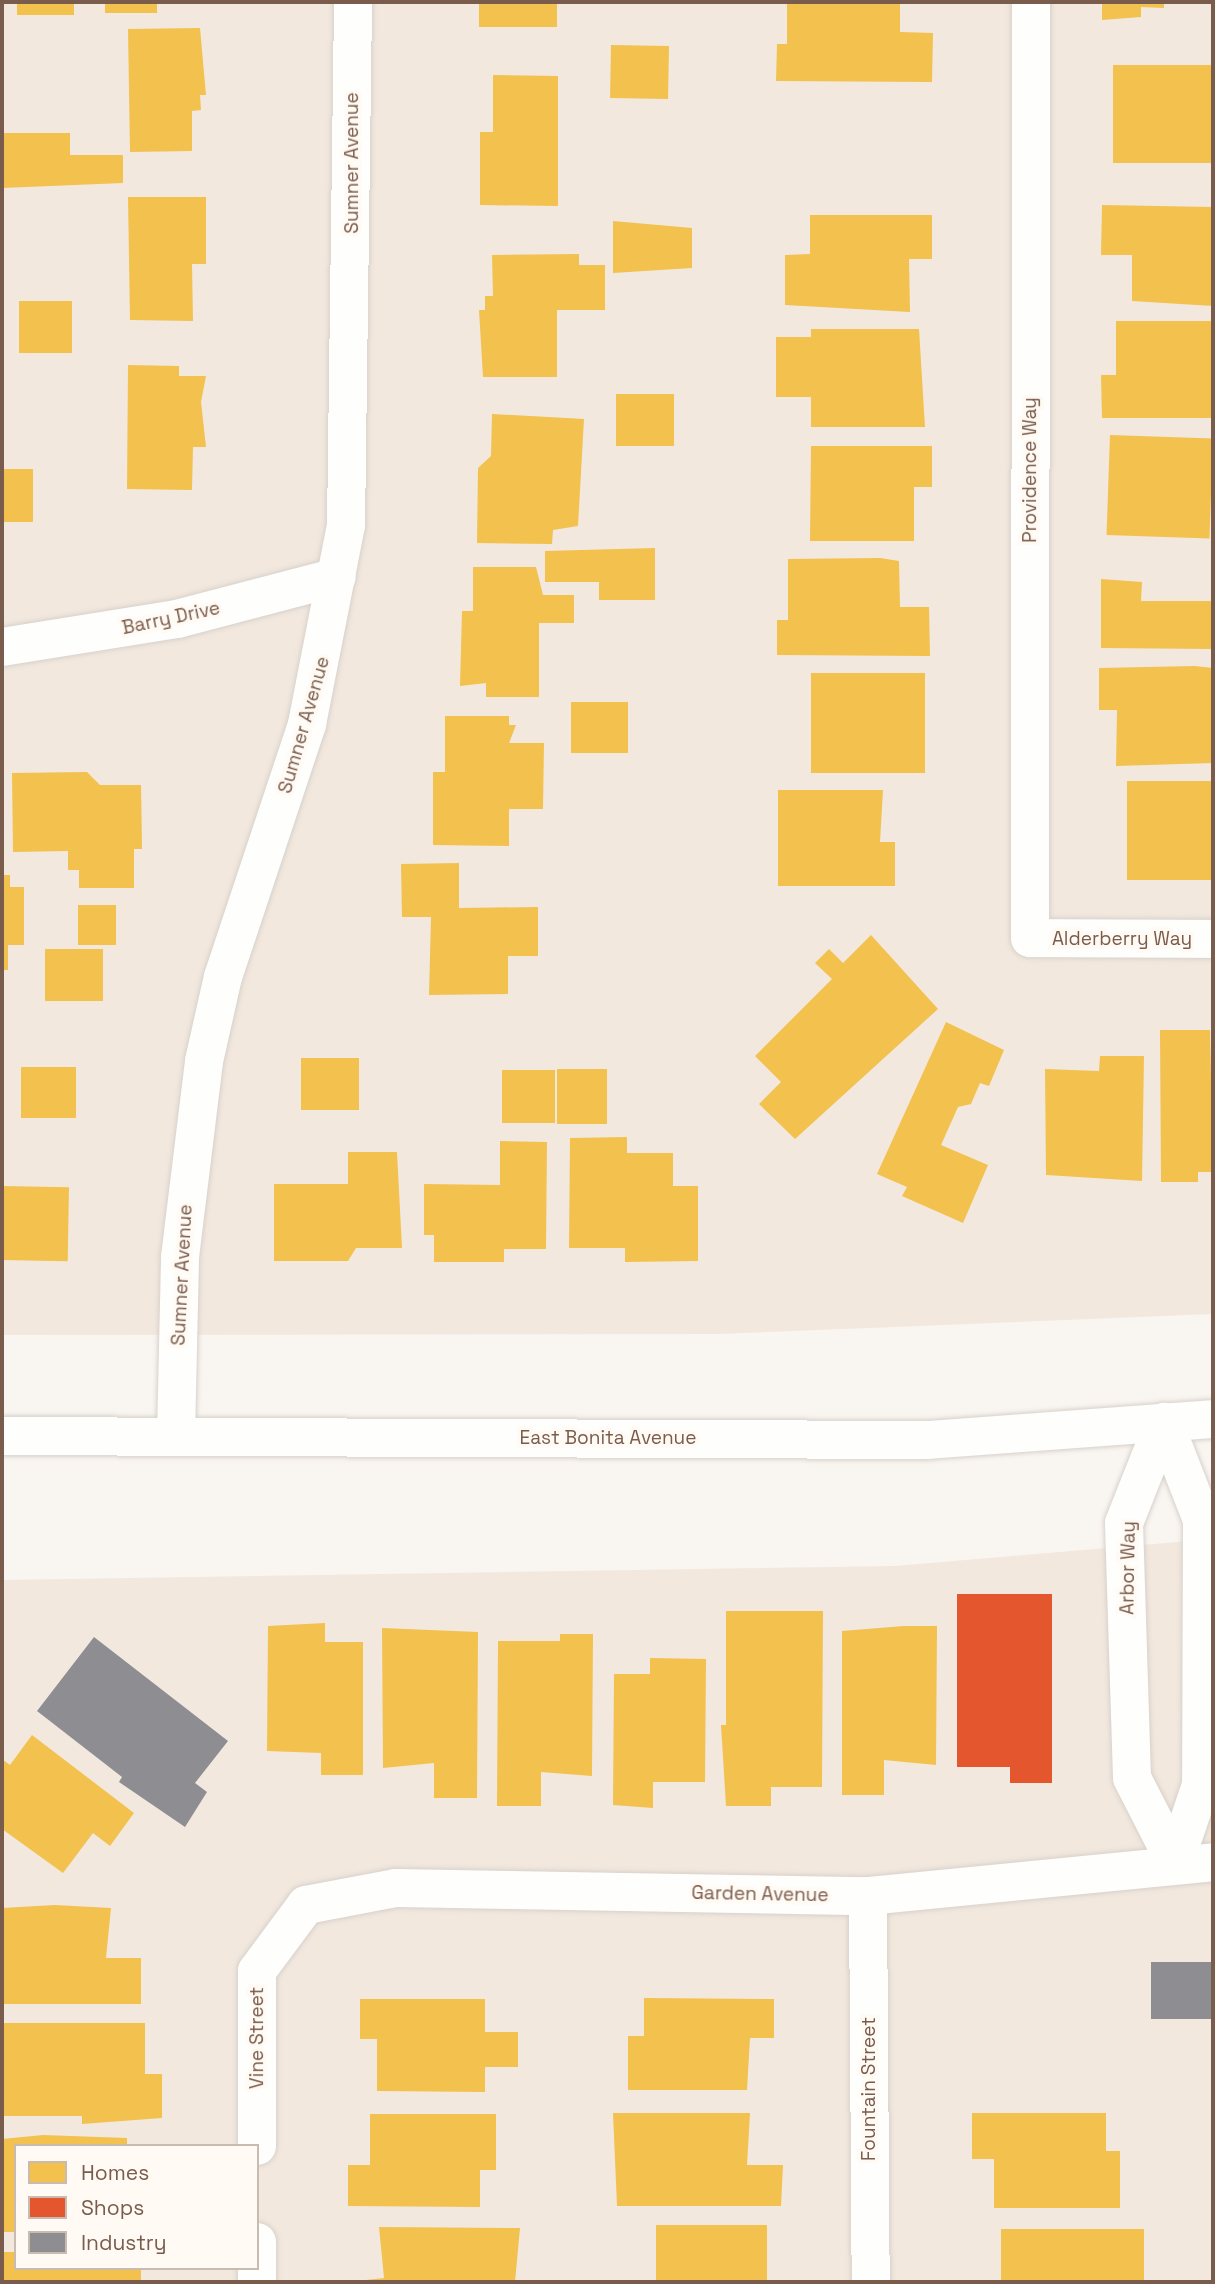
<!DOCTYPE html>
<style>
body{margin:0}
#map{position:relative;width:1215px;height:2284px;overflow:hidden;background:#f9f5f0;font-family:"Space Grotesk",sans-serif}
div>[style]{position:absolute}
.residential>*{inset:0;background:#f2e8de}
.homes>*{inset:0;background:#f2c14e;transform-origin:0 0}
.shops>*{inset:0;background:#e4572e}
.industry>*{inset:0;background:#8d8d92;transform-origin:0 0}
.roads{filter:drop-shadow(0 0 2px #d7d1cb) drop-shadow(0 0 2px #d7d1cb)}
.minor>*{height:38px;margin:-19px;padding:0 19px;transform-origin:19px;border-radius:19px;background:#fefefd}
.secondary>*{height:38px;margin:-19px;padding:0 19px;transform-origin:19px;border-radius:19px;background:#fefefd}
span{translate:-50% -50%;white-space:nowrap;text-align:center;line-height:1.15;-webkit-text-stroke:7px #fffaf3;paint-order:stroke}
.street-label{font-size:19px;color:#7a5c4d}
.frame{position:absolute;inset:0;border:4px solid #7a5c4d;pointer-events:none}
.legend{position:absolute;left:14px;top:2144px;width:245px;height:126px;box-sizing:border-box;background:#fffaf3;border:2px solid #cabbb1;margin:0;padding:9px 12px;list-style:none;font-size:21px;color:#7a5c4d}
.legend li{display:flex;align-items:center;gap:14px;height:35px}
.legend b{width:35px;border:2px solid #cabbb1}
</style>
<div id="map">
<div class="residential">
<div style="clip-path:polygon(2px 2px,1213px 2px,1213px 1314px,720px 1334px,2px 1335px)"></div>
<div style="clip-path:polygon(evenodd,1213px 1539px,1213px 2282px,2px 2282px,2px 1580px,895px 1566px,1213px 1539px,16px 2146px,257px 2146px,257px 2268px,16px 2268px,16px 2146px)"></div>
</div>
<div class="homes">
<div style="left:17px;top:2px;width:57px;height:13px"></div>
<div style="left:105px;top:2px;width:52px;height:11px"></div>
<div style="left:479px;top:2px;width:78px;height:25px"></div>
<div style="clip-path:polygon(787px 2px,900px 2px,900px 32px,933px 33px,932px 82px,776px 81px,777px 44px,787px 44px)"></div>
<div style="clip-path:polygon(1102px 2px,1164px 2px,1164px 8px,1141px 7px,1141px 17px,1102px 20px)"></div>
<div style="clip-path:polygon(200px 28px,206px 95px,200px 95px,201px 110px,192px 111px,192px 151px,130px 152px,128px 29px)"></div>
<div style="left:611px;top:45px;width:58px;height:53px;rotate:1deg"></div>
<div style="left:1213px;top:65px;width:98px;height:100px;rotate:90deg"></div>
<div style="clip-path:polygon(493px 75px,558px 76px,558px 206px,480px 205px,480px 132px,493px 132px)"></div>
<div style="clip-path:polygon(2px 133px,70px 133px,70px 155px,123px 155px,123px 183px,2px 188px)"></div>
<div style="clip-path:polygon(128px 197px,206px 197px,206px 264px,192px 264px,193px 321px,130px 320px)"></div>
<div style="clip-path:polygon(1102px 205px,1213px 207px,1213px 306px,1132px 301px,1132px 255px,1101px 255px)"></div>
<div style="clip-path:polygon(810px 215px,932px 215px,932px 259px,909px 259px,910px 312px,785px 305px,785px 255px,810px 254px)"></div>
<div style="clip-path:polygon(613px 221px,692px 228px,692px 268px,613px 273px)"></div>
<div style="clip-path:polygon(579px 254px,579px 265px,605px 265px,605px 310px,557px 310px,557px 377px,483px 377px,479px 310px,485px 310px,485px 296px,493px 296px,492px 255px)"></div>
<div style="left:19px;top:301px;width:53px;height:52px"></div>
<div style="clip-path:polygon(1116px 321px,1213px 321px,1213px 418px,1102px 418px,1101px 375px,1116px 375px)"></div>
<div style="clip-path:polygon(811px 329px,919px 329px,925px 427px,811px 427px,811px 397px,776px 397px,776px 337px,811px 337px)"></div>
<div style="clip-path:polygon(128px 365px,179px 366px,179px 376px,206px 376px,201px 402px,206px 447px,193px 447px,192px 490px,127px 489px)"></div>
<div style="left:616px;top:394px;width:58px;height:52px"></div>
<div style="clip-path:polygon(492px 414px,584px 419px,578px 526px,553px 530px,552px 544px,477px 543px,478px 468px,491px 456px)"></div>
<div style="left:1110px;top:435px;width:103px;height:100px;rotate:2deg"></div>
<div style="clip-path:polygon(811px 446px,932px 446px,932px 487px,914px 487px,914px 541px,810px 541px)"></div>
<div style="left:2px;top:469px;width:31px;height:53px"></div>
<div style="clip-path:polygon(655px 548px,655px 600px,599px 600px,599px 582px,545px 582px,545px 551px)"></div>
<div style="clip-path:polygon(880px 558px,899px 561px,900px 607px,929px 607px,930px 656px,777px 655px,777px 620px,788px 620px,788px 559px)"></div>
<div style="clip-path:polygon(473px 567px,536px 567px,543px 595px,574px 595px,574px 623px,539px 623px,539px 697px,486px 697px,486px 683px,460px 686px,462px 611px,473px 611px)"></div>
<div style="clip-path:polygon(1101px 579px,1142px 582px,1141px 601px,1213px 601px,1213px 649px,1101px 648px)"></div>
<div style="clip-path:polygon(1195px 666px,1213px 668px,1213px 763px,1116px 766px,1117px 710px,1099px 710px,1099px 668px)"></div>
<div style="left:811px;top:673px;width:114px;height:100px"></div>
<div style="left:628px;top:702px;width:51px;height:57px;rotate:90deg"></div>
<div style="clip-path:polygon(445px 716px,509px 716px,509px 725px,516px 725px,509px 743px,544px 743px,543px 809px,509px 809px,509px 846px,433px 845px,433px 772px,445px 772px)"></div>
<div style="clip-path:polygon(87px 772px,100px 785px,141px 785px,142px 849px,134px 849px,134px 888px,79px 888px,79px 870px,68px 870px,68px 851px,13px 852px,12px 773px)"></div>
<div style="left:1127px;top:781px;width:86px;height:99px"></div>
<div style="clip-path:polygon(778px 790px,883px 790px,880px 842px,895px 842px,895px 886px,778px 886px)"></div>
<div style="clip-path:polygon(459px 863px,459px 908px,538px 907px,538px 956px,508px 956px,508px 994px,429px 995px,431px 917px,402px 917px,401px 864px)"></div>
<div style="clip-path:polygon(2px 875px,10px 875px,10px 887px,24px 887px,24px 945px,8px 945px,8px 970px,2px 970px)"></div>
<div style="left:78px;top:905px;width:38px;height:40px"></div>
<div style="clip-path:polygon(871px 935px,938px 1009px,795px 1139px,759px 1104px,781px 1082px,755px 1056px,832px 979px,815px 963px,829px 949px,843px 963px)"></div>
<div style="left:45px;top:949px;width:58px;height:52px"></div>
<div style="clip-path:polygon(946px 1022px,1004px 1050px,989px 1086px,980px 1083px,971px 1104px,958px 1107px,941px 1145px,988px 1165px,963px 1223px,902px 1196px,907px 1187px,877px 1174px)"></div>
<div style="clip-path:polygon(1160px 1030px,1210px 1030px,1213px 1172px,1198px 1172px,1198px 1182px,1161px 1182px)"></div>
<div style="clip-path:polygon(1100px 1056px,1144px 1056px,1142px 1181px,1046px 1175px,1045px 1069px,1099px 1071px)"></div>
<div style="left:301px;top:1058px;width:58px;height:52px"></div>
<div style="left:21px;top:1067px;width:55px;height:51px"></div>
<div style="left:557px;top:1069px;width:50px;height:55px"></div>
<div style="left:502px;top:1070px;width:53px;height:53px"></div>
<div style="clip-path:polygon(627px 1137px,627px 1153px,673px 1153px,673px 1186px,698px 1186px,698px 1261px,625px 1262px,625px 1248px,569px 1248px,570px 1138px)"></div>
<div style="clip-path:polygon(500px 1141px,547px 1142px,546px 1249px,504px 1249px,504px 1262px,434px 1262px,434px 1235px,424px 1235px,424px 1184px,500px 1185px)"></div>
<div style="clip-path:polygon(348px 1152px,397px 1152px,402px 1248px,356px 1248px,348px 1261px,274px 1261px,274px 1184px,348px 1184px)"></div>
<div style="left:2px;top:1186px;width:67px;height:74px;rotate:1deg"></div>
<div style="clip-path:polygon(726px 1611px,823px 1611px,822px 1787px,771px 1787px,771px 1806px,726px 1806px,721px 1725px,726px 1725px)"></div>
<div style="clip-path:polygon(325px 1623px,325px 1642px,363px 1642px,363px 1775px,321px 1775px,321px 1753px,267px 1751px,268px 1626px)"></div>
<div style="clip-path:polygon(904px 1626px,937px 1626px,936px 1765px,884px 1760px,884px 1795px,842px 1795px,842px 1631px)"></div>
<div style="clip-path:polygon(382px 1628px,478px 1632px,477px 1798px,434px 1798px,434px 1763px,383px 1768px)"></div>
<div style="clip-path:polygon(560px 1634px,593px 1634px,592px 1776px,541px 1772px,541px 1806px,497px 1806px,498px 1641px,560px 1641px)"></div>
<div style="clip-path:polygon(650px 1658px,706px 1659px,705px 1782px,653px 1782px,653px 1808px,613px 1805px,614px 1674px,650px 1674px)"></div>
<div style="clip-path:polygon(32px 1735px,134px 1813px,110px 1846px,93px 1833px,63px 1873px,2px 1829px,2px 1759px,10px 1765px)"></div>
<div style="clip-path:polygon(55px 1905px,111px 1908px,106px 1958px,141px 1958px,141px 2004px,2px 2004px,2px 1908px)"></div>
<div style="clip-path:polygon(644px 1998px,774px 1999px,774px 2038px,750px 2038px,747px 2090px,628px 2090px,628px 2036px,644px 2036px)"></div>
<div style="clip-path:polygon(360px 1999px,485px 1999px,485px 2032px,518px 2032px,518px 2067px,485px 2067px,485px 2092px,377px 2091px,377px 2039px,360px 2039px)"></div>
<div style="clip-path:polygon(2px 2023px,145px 2023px,145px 2074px,162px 2074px,162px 2118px,82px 2124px,82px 2116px,2px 2116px)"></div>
<div style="clip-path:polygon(613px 2113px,750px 2113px,747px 2165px,783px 2165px,781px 2206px,617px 2206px)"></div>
<div style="clip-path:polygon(972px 2113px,1106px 2113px,1106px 2151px,1120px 2151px,1120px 2208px,994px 2208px,994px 2159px,972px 2159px)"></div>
<div style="clip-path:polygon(370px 2114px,496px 2114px,496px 2170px,480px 2170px,480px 2207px,348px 2206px,348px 2165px,370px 2165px)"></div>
<div style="clip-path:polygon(43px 2135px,127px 2138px,127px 2146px,16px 2146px,16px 2232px,2px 2232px,2px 2139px)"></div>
<div style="left:656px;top:2225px;width:111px;height:57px"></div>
<div style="clip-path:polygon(379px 2227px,520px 2228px,515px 2282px,348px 2282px,384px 2278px)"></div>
<div style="left:1001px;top:2229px;width:143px;height:53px"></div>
<div style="clip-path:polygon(2px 2252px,16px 2252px,16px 2268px,141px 2268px,141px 2282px,2px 2282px)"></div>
</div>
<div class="shops">
<div style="clip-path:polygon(957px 1594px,1052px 1594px,1052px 1783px,1010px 1783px,1010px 1767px,957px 1767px)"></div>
</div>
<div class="industry">
<div style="clip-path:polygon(94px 1637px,228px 1741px,195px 1783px,207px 1792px,185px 1827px,119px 1782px,122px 1777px,37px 1711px)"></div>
<div style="left:1151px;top:1962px;width:62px;height:57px"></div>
</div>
<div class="roads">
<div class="minor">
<div style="left:1031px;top:2px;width:936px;rotate:90.06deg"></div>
<div style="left:1030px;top:938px;width:183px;rotate:0.3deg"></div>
<div style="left:2px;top:647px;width:177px;rotate:-9.1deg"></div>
<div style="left:177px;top:619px;width:165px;rotate:-14.7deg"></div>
<div style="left:1164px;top:1422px;width:105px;rotate:68.8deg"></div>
<div style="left:1202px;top:1520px;width:265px;rotate:90.2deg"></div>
<div style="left:1201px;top:1785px;width:81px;rotate:108.7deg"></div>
<div style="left:1175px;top:1862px;width:94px;rotate:-117.1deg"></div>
<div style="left:1132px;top:1778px;width:255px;rotate:-91.8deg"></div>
<div style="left:1124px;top:1523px;width:109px;rotate:-68.4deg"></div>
<div style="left:176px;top:1436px;width:179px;rotate:-88.7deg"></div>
<div style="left:180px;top:1257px;width:197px;rotate:-83deg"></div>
<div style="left:204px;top:1061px;width:86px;rotate:-77.3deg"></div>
<div style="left:223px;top:977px;width:267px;rotate:-71.6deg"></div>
<div style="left:307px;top:724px;width:202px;rotate:-78.9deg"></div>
<div style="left:346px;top:526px;width:524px;rotate:-89.23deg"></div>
<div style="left:868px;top:1896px;width:386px;rotate:89.6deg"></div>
<div style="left:257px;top:2146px;width:175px;rotate:-90deg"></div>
<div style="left:257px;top:1971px;width:82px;rotate:-53.4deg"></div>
<div style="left:306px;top:1905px;width:92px;rotate:-10.7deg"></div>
<div style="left:396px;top:1888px;width:472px;rotate:1deg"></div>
<div style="left:868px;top:1896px;width:347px;rotate:-5.6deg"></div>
<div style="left:257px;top:2242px;width:40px;rotate:90deg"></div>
</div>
<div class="secondary">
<div style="left:2px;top:1436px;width:926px;rotate:0.25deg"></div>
<div style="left:928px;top:1440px;width:286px;rotate:-4.2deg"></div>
</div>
</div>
<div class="street-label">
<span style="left:352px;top:163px;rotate:-90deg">Sumner Avenue</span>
<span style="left:1030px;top:470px;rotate:-90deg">Providence Way</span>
<span style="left:171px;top:618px;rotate:-12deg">Barry Drive</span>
<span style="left:304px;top:725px;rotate:-74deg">Sumner Avenue</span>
<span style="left:1122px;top:939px">Alderberry Way</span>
<span style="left:182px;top:1275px;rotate:-87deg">Sumner Avenue</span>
<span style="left:608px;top:1438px">East Bonita Avenue</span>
<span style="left:1128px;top:1568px;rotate:-89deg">Arbor Way</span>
<span style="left:760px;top:1894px;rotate:1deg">Garden Avenue</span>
<span style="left:257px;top:2038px;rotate:-90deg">Vine Street</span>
<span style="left:869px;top:2089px;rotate:-90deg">Fountain Street</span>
</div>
<div class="frame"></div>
<ul class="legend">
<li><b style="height:19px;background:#f2c14e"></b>Homes</li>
<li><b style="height:19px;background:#e4572e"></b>Shops</li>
<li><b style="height:19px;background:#8d8d92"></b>Industry</li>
</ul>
</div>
